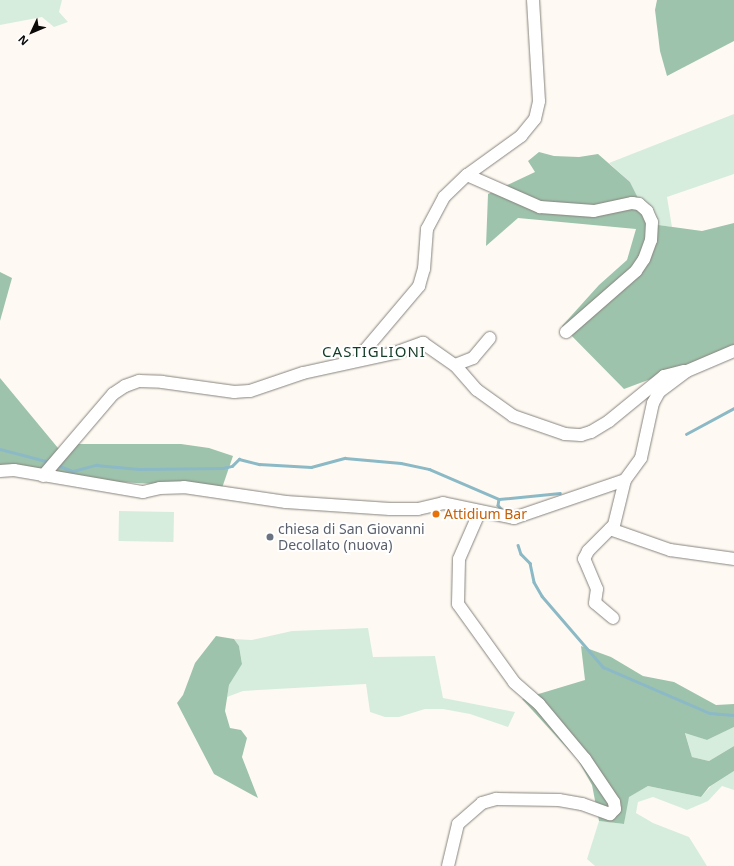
<!DOCTYPE html>
<style>
body{margin:0}
#map{position:relative;width:734px;height:866px;overflow:hidden;background:#fefaf3;font-family:"Noto Sans",sans-serif}
div>[style]{position:absolute}
.green>*{inset:0;background:#d6edde;transform-origin:0 0}
.forest>*{inset:0;background:#9ec3ac}
.stream>*{height:2.5px;margin:-1.25px;padding:0 1.25px;transform-origin:1.25px;border-radius:1.25px;background:#8cb9c6}
.roads{filter:drop-shadow(0 0 1px #87837d) drop-shadow(0 0 1px #87837d)}
.minor>*{height:12px;margin:-6px;padding:0 6px;transform-origin:6px;border-radius:6px;background:#fff}
.dots>*{width:11px;height:11px;translate:-50% -50%;box-sizing:border-box;border:2px solid #fff;border-radius:50%}
span{translate:-50% -50%;white-space:nowrap;text-align:center;line-height:1.15;-webkit-text-stroke:4px #fff;paint-order:stroke}
.food-label{font-size:14px;color:#c56008}
.left{translate:0 -50%;text-align:left}
.worship-label{font-size:14px;color:#5b616d}
.neighbourhood-label{font-size:15px;color:#133c27;letter-spacing:1px}
.north{position:absolute;left:12px;top:12px;width:40px;height:40px;-webkit-text-stroke:3px #fff;paint-order:stroke;rotate:226deg;font-size:11px;font-weight:700;line-height:16px;text-align:center;color:#0c0b09}
.north::after{content:'';display:block;margin:auto;width:14px;height:18px;background:#0c0b09;clip-path:polygon(50% 0,100% 100%,50% 72%,0 100%)}
</style>
<div id="map">
<div class="green">
<div style="clip-path:polygon(0 0,62px 0,59px 12px,68px 22px,54px 27px,42px 17px,0 25px)"></div>
<div style="clip-path:polygon(734px 114px,734px 174px,667px 197px,672px 227px,651px 224px,630px 182px,609px 163px)"></div>
<div style="left:119px;top:511px;width:55px;height:30px;rotate:1deg"></div>
<div style="clip-path:polygon(368px 628px,373px 657px,435px 656px,443px 698px,515px 712px,508px 727px,470px 714px,443px 709px,425px 709px,399px 717px,385px 717px,370px 712px,366px 684px,243px 691px,227px 697px,229px 685px,242px 663px,239px 646px,234px 639px,252px 640px,292px 631px)"></div>
<div style="clip-path:polygon(734px 727px,734px 746px,709px 761px,692px 757px,685px 732px,707px 740px)"></div>
<div style="clip-path:polygon(734px 771px,734px 790px,722px 786px,708px 801px,687px 810px,653px 797px,638px 802px,636px 813px,653px 823px,689px 837px,707px 866px,595px 866px,587px 859px,599px 821px,624px 824px,628px 797px,648px 786px,701px 797px,711px 786px)"></div>
</div>
<div class="forest">
<div style="clip-path:polygon(657px 0,734px 0,734px 41px,667px 76px,660px 51px,655px 10px)"></div>
<div style="clip-path:polygon(539px 152px,554px 156px,579px 157px,598px 154px,630px 182px,651px 224px,702px 231px,734px 223px,734px 348px,624px 389px,562px 326px,599px 285px,627px 260px,636px 229px,518px 218px,486px 246px,488px 194px,535px 172px,528px 161px)"></div>
<div style="clip-path:polygon(0 272px,12px 278px,0 321px)"></div>
<div style="clip-path:polygon(0 378px,58px 448px,74px 444px,181px 444px,209px 448px,233px 456px,222px 488px,0 475px)"></div>
<div style="clip-path:polygon(216px 636px,234px 639px,239px 646px,242px 664px,229px 685px,225px 711px,230px 728px,241px 730px,247px 738px,242px 757px,258px 798px,214px 774px,177px 703px,183px 695px,195px 663px)"></div>
<div style="clip-path:polygon(581px 646px,611px 657px,643px 676px,674px 682px,716px 705px,734px 704px,734px 727px,707px 740px,685px 733px,692px 757px,709px 761px,734px 746px,734px 771px,709px 787px,701px 797px,648px 786px,629px 797px,624px 824px,599px 821px,592px 785px,578px 760px,522px 699px,585px 680px)"></div>
</div>
<div class="stream">
<div style="left:686px;top:434px;width:55px;rotate:-28.4deg"></div>
<div style="left:0;top:449px;width:52px;rotate:14.6deg"></div>
<div style="left:57px;top:465px;width:17px;rotate:21deg"></div>
<div style="left:73px;top:471px;width:24px;rotate:-15deg"></div>
<div style="left:96px;top:465px;width:43px;rotate:5.3deg"></div>
<div style="left:139px;top:469px;width:84px;rotate:-0.7deg"></div>
<div style="left:223px;top:468px;width:9px;rotate:-13deg"></div>
<div style="left:232px;top:466px;width:10px;rotate:-45deg"></div>
<div style="left:239px;top:459px;width:21px;rotate:14deg"></div>
<div style="left:259px;top:464px;width:52px;rotate:3.3deg"></div>
<div style="left:311px;top:467px;width:35px;rotate:-15deg"></div>
<div style="left:345px;top:458px;width:56px;rotate:5.1deg"></div>
<div style="left:401px;top:463px;width:29px;rotate:12deg"></div>
<div style="left:429px;top:469px;width:76px;rotate:23.2deg"></div>
<div style="left:499px;top:499px;width:61px;rotate:-5.6deg"></div>
<div style="left:499px;top:499px;width:6px;rotate:99deg"></div>
<div style="left:498px;top:505px;width:6px;rotate:51deg"></div>
<div style="left:518px;top:545px;width:9px;rotate:72deg"></div>
<div style="left:521px;top:554px;width:13px;rotate:45deg"></div>
<div style="left:530px;top:563px;width:19px;rotate:78deg"></div>
<div style="left:534px;top:582px;width:16px;rotate:60deg"></div>
<div style="left:542px;top:596px;width:94px;rotate:49.3deg"></div>
<div style="left:603px;top:667px;width:116px;rotate:23.3deg"></div>
<div style="left:710px;top:713px;width:24px;rotate:5deg"></div>
</div>
<div class="roads">
<div class="minor">
<div style="left:467px;top:175px;width:80px;rotate:23.7deg"></div>
<div style="left:540px;top:207px;width:54px;rotate:4.2deg"></div>
<div style="left:594px;top:211px;width:39px;rotate:-12deg"></div>
<div style="left:632px;top:203px;width:7px;rotate:8deg"></div>
<div style="left:639px;top:204px;width:11px;rotate:41deg"></div>
<div style="left:647px;top:211px;width:12px;rotate:66deg"></div>
<div style="left:652px;top:222px;width:18px;rotate:93deg"></div>
<div style="left:651px;top:240px;width:20px;rotate:110deg"></div>
<div style="left:644px;top:259px;width:14px;rotate:124deg"></div>
<div style="left:636px;top:271px;width:93px;rotate:138.9deg"></div>
<div style="left:363px;top:358px;width:8px;rotate:-76deg"></div>
<div style="left:365px;top:350px;width:84px;rotate:-49.8deg"></div>
<div style="left:419px;top:286px;width:18px;rotate:-74deg"></div>
<div style="left:424px;top:269px;width:40px;rotate:-85.7deg"></div>
<div style="left:427px;top:229px;width:36px;rotate:-62deg"></div>
<div style="left:444px;top:197px;width:32px;rotate:-44deg"></div>
<div style="left:467px;top:175px;width:67px;rotate:-35.8deg"></div>
<div style="left:521px;top:136px;width:22px;rotate:-51deg"></div>
<div style="left:535px;top:119px;width:18px;rotate:-77deg"></div>
<div style="left:539px;top:101px;width:101px;rotate:-93.4deg"></div>
<div style="left:455px;top:365px;width:19px;rotate:-21deg"></div>
<div style="left:473px;top:358px;width:26px;rotate:-50deg"></div>
<div style="left:0;top:471px;width:14px;rotate:-4deg"></div>
<div style="left:14px;top:470px;width:131px;rotate:9.7deg"></div>
<div style="left:143px;top:492px;width:17px;rotate:-13deg"></div>
<div style="left:160px;top:488px;width:24px;rotate:-2deg"></div>
<div style="left:184px;top:487px;width:103px;rotate:8.4deg"></div>
<div style="left:286px;top:502px;width:104px;rotate:3.9deg"></div>
<div style="left:390px;top:509px;width:28px"></div>
<div style="left:418px;top:509px;width:26px;rotate:-13deg"></div>
<div style="left:443px;top:503px;width:73px;rotate:11.9deg"></div>
<div style="left:514px;top:518px;width:117px;rotate:-18.9deg"></div>
<div style="left:625px;top:480px;width:27px;rotate:-54deg"></div>
<div style="left:641px;top:458px;width:56px;rotate:-77.7deg"></div>
<div style="left:653px;top:403px;width:13px;rotate:-61deg"></div>
<div style="left:659px;top:392px;width:35px;rotate:-37deg"></div>
<div style="left:687px;top:371px;width:51px;rotate:-23.1deg"></div>
<div style="left:43px;top:476px;width:108px;rotate:-49.5deg"></div>
<div style="left:113px;top:394px;width:14px;rotate:-34deg"></div>
<div style="left:125px;top:386px;width:15px;rotate:-20deg"></div>
<div style="left:139px;top:381px;width:23px;rotate:2deg"></div>
<div style="left:162px;top:382px;width:73px;rotate:7.9deg"></div>
<div style="left:234px;top:392px;width:16px;rotate:-4deg"></div>
<div style="left:250px;top:391px;width:56px;rotate:-18.8deg"></div>
<div style="left:303px;top:373px;width:94px;rotate:-12.3deg"></div>
<div style="left:395px;top:353px;width:30px;rotate:-20deg"></div>
<div style="left:423px;top:343px;width:39px;rotate:35deg"></div>
<div style="left:455px;top:365px;width:33px;rotate:49deg"></div>
<div style="left:477px;top:390px;width:44px;rotate:35.8deg"></div>
<div style="left:513px;top:416px;width:55px;rotate:19.1deg"></div>
<div style="left:565px;top:434px;width:16px;rotate:4deg"></div>
<div style="left:581px;top:435px;width:10px;rotate:-17deg"></div>
<div style="left:591px;top:432px;width:21px;rotate:-31deg"></div>
<div style="left:609px;top:421px;width:71px;rotate:-39.3deg"></div>
<div style="left:664px;top:376px;width:21px;rotate:-14deg"></div>
<div style="left:610px;top:529px;width:64px;rotate:19.3deg"></div>
<div style="left:670px;top:550px;width:65px;rotate:8deg"></div>
<div style="left:613px;top:618px;width:23px;rotate:-140deg"></div>
<div style="left:595px;top:603px;width:14px;rotate:-82deg"></div>
<div style="left:597px;top:589px;width:33px;rotate:-113deg"></div>
<div style="left:584px;top:559px;width:9px;rotate:-63deg"></div>
<div style="left:588px;top:551px;width:37px;rotate:-45deg"></div>
<div style="left:614px;top:525px;width:46px;rotate:-76.3deg"></div>
<div style="left:448px;top:866px;width:43px;rotate:-76.6deg"></div>
<div style="left:458px;top:824px;width:32px;rotate:-41deg"></div>
<div style="left:482px;top:803px;width:15px;rotate:-16deg"></div>
<div style="left:496px;top:799px;width:63px;rotate:0.9deg"></div>
<div style="left:559px;top:800px;width:23px;rotate:10deg"></div>
<div style="left:582px;top:804px;width:30px;rotate:20deg"></div>
<div style="left:610px;top:814px;width:7px;rotate:-45deg"></div>
<div style="left:615px;top:809px;width:7px;rotate:-98deg"></div>
<div style="left:614px;top:802px;width:52px;rotate:-124deg"></div>
<div style="left:585px;top:759px;width:72px;rotate:-129.9deg"></div>
<div style="left:539px;top:704px;width:33px;rotate:-139deg"></div>
<div style="left:514px;top:682px;width:96px;rotate:-125.7deg"></div>
<div style="left:458px;top:604px;width:45px;rotate:-88.7deg"></div>
<div style="left:459px;top:559px;width:52px;rotate:-66.4deg"></div>
</div>
</div>
<div class="dots">
<div style="left:436px;top:514px;background:#e8710a"></div>
<div style="left:270px;top:537px;background:#6b7280"></div>
</div>
<div class="food-label">
<span class="left" style="left:444px;top:514px">Attidium Bar</span>
</div>
<div class="worship-label">
<span class="left" style="left:278px;top:537px">chiesa di San Giovanni<br>Decollato (nuova)</span>
</div>
<div class="neighbourhood-label">
<span style="left:374px;top:352px">CASTIGLIONI</span>
</div>
<div class="north">N</div>
</div>
